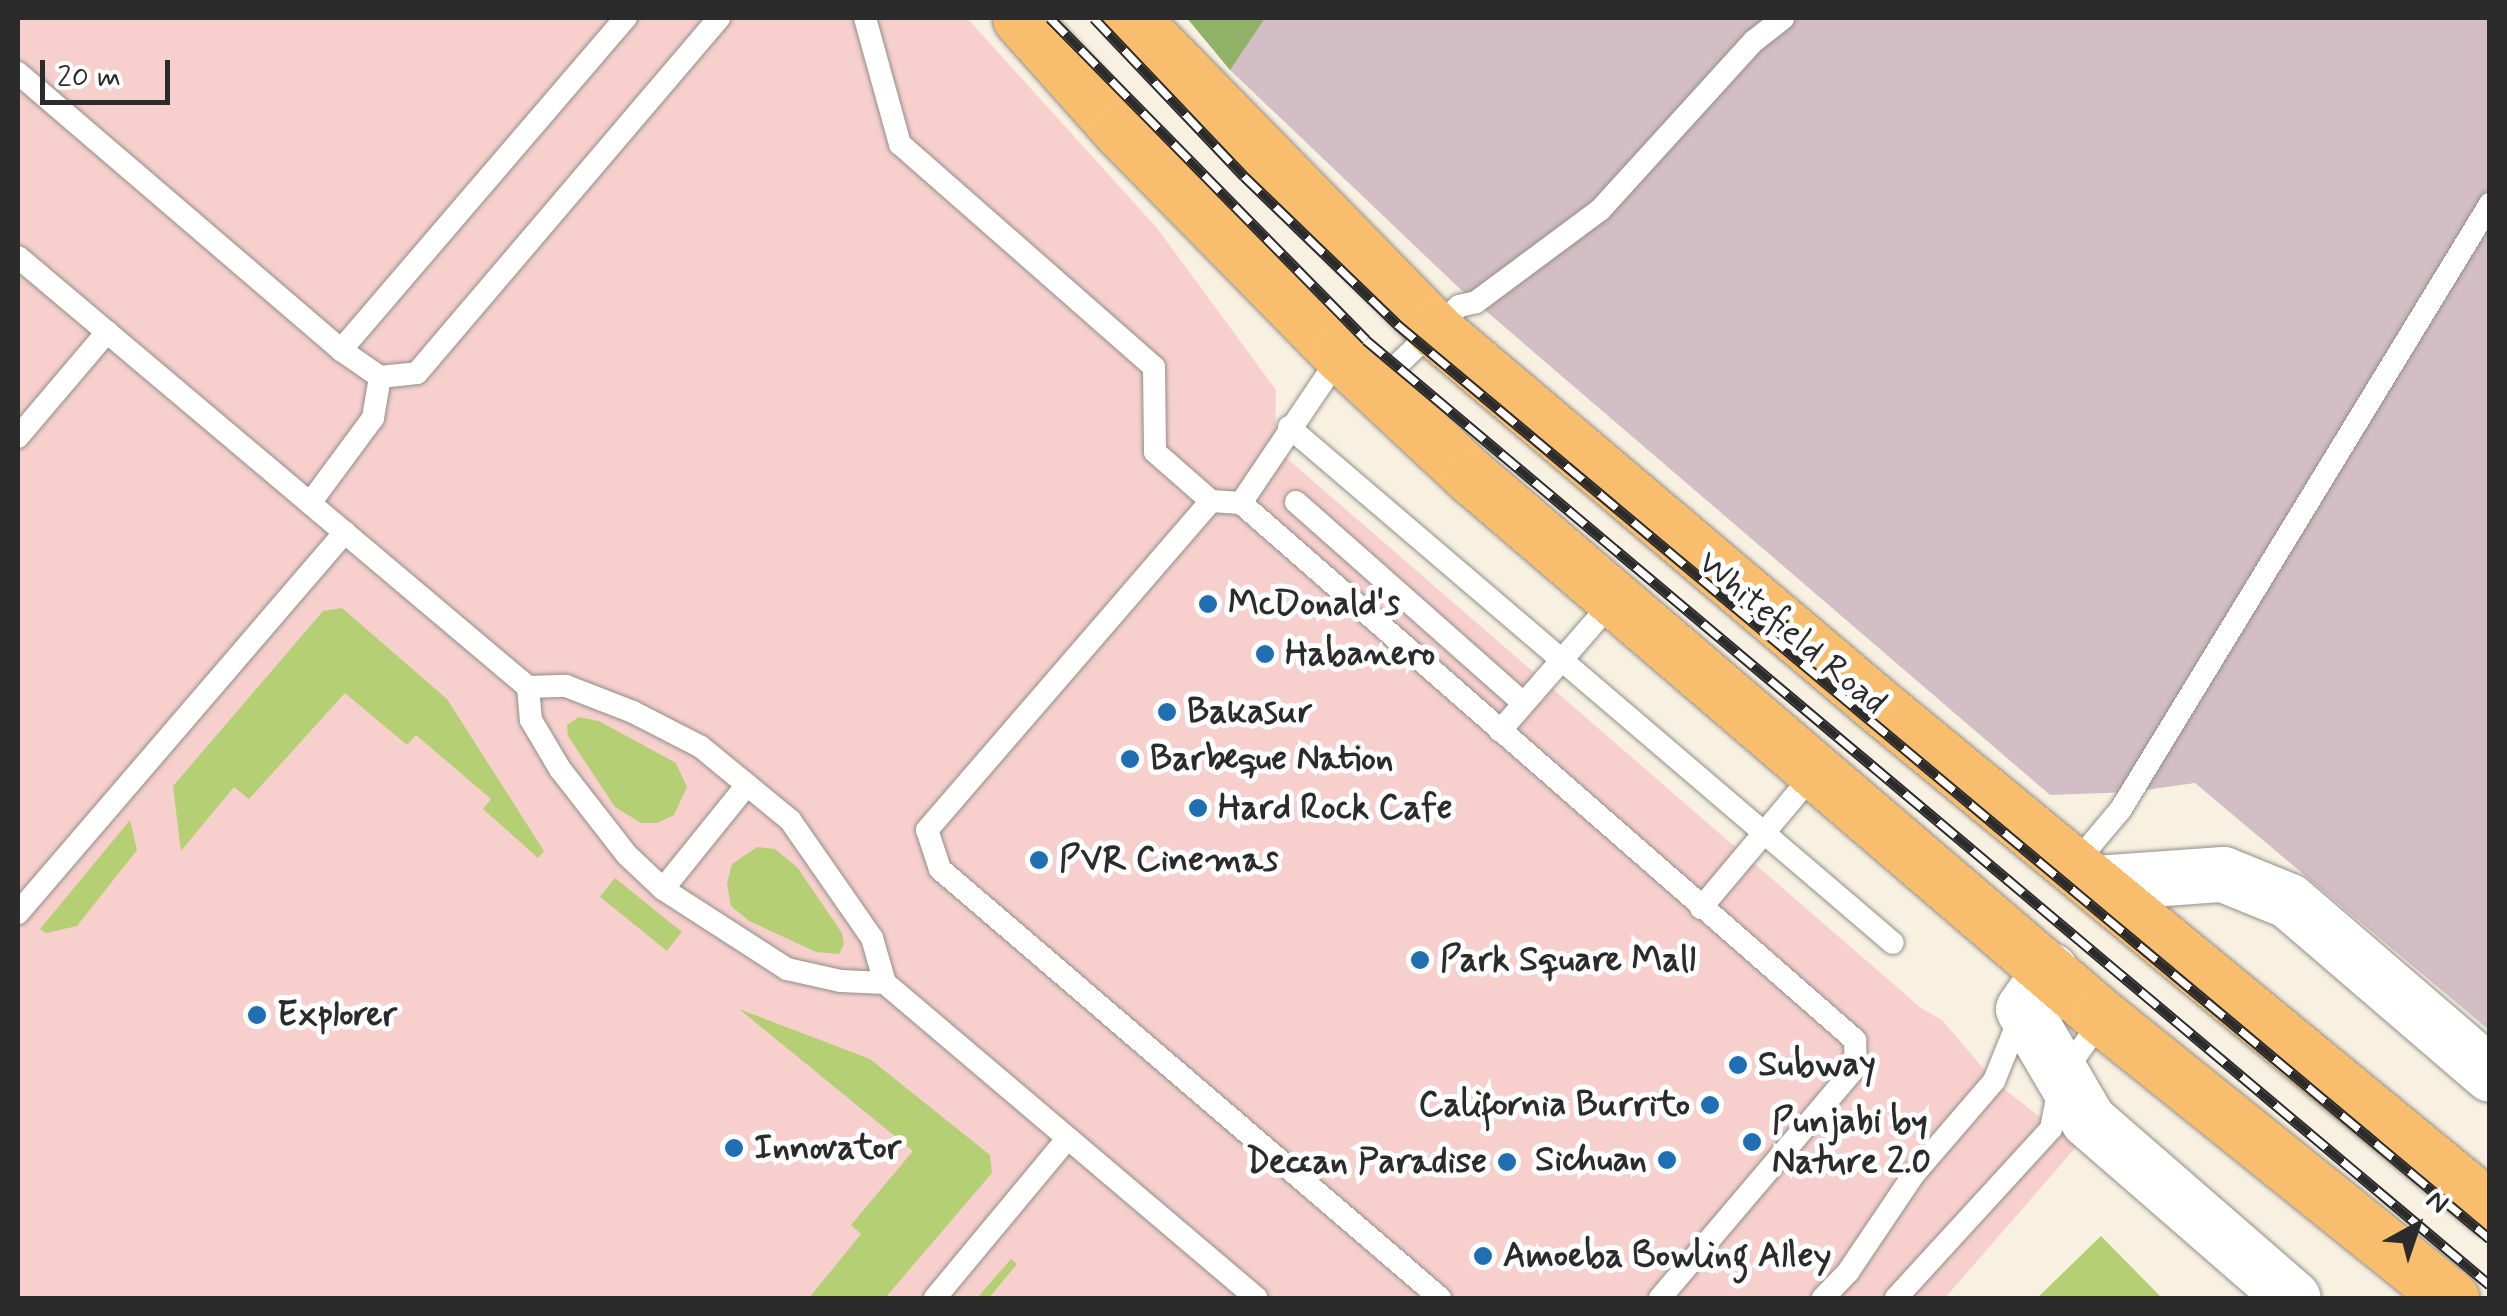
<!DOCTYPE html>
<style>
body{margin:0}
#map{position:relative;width:2507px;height:1316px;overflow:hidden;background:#f8f1e2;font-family:Mynerve,sans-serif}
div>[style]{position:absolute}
.built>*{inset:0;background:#f7d0ce}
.industrial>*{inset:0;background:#d2bec4}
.green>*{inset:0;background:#b5cf74;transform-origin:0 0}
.forest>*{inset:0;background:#90b266}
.roads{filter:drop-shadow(0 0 2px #928e86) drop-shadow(0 0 2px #928e86)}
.service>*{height:22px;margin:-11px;padding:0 11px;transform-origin:11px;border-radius:11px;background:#fff}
.tertiary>*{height:55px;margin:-27.5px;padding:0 27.5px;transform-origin:27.5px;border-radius:27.5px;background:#fff}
.primary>*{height:55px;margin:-27.5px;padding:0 27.5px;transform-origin:27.5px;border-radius:27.5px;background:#f9be6d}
.rail>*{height:11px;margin-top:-5.5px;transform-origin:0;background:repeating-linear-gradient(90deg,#fff 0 22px,#2b2b2b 0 44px);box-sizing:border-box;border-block:2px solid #2b2b2b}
.dots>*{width:28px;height:28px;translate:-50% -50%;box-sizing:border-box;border:5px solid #fff;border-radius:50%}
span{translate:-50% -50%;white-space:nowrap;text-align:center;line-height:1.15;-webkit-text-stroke:10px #fff;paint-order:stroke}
.poi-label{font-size:35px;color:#2b2b2b;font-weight:700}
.left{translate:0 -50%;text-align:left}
.right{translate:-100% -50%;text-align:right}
.street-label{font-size:35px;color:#2b2b2b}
.frame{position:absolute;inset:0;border:20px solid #2b2b2b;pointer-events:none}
.north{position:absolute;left:2367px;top:1176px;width:100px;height:100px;-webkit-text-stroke:8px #fff;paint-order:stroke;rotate:40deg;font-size:28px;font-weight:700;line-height:40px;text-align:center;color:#2b2b2b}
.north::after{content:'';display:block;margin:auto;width:35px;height:45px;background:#2b2b2b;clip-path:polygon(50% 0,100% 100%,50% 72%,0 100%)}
.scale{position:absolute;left:40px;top:60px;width:130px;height:45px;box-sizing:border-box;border:5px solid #2b2b2b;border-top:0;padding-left:12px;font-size:30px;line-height:35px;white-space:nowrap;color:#2b2b2b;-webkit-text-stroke:8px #fff;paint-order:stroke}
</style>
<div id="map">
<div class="built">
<div style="clip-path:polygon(18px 18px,967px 18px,1157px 228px,1276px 390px,1275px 448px,1921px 1008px,1942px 1020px,1994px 1081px,2077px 1146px,1945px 1298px,18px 1298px)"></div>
</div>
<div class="industrial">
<div style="clip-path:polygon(1187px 18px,2489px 18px,2489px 1030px,2195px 783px,2131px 792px,2050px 795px,1458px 287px,1230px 70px)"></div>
</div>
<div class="green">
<div style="clip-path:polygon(342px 608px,447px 699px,544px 851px,538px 858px,483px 809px,491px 799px,416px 735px,407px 745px,345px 693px,249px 799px,234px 787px,181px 851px,173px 786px,323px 611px)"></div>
<div style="clip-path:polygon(579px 717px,599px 721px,676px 763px,687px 787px,674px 815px,657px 823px,641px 823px,615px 807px,568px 736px,567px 725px)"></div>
<div style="clip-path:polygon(130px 820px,137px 850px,77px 926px,46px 933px,40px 929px)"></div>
<div style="clip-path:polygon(757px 847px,775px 849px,797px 867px,842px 933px,844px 944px,839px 954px,816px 952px,749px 921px,731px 906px,727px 883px,732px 864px)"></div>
<div style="left:615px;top:878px;width:86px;height:24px;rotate:39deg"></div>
<div style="clip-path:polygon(739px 1009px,870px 1059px,990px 1155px,992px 1173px,885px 1298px,809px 1298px,861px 1234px,851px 1225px,913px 1151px)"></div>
<div style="clip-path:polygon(2101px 1236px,2162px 1298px,2037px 1298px)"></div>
<div style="clip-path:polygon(1011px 1259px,1017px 1264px,989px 1298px,977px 1298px)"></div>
</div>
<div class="forest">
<div style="clip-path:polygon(1187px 18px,1265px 18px,1230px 70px)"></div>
</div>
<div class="roads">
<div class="service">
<div style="left:865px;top:18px;width:131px;rotate:74.5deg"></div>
<div style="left:900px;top:144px;width:338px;rotate:41.3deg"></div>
<div style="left:1154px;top:367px;width:85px;rotate:89.3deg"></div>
<div style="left:1155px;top:452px;width:74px;rotate:41.2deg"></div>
<div style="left:18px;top:73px;width:426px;rotate:40.6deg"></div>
<div style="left:341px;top:350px;width:47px;rotate:34.7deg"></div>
<div style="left:380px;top:377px;width:42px;rotate:99.7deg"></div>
<div style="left:373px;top:418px;width:106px;rotate:126.5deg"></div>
<div style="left:18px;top:257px;width:667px;rotate:40.14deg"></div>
<div style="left:528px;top:687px;width:38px;rotate:-2deg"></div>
<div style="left:566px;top:686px;width:72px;rotate:21.2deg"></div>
<div style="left:633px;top:712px;width:76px;rotate:27.2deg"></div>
<div style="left:701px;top:747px;width:115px;rotate:39.4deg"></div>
<div style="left:790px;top:820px;width:144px;rotate:55.2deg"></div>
<div style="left:872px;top:938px;width:47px;rotate:73.9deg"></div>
<div style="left:885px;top:983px;width:487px;rotate:40.3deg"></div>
<div style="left:341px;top:350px;width:438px;rotate:-49.4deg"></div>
<div style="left:380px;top:377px;width:37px;rotate:-6deg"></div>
<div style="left:417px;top:373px;width:466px;rotate:-49.6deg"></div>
<div style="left:1373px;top:388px;width:119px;rotate:-43.6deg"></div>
<div style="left:1459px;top:306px;width:17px;rotate:-13deg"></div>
<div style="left:1476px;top:302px;width:154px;rotate:-36.6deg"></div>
<div style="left:1600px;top:210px;width:229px;rotate:-47.7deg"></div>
<div style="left:1754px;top:41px;width:37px;rotate:-38deg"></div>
<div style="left:1289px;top:427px;width:794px;rotate:40.51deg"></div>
<div style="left:18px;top:437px;width:138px;rotate:-49.7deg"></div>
<div style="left:1296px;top:502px;width:303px;rotate:41.5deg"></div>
<div style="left:1241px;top:503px;width:179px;rotate:-56deg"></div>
<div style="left:528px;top:687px;width:33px;rotate:85deg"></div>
<div style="left:531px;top:720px;width:57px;rotate:59.4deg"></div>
<div style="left:560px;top:769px;width:109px;rotate:52.1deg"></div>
<div style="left:627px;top:855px;width:50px;rotate:43.4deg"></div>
<div style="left:663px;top:889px;width:148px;rotate:32.8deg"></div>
<div style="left:787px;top:969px;width:55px;rotate:12.5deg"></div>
<div style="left:841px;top:981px;width:44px;rotate:2.6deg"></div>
<div style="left:1500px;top:731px;width:174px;rotate:-49deg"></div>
<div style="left:2074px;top:865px;width:73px;rotate:-50deg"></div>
<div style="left:2121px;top:809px;width:709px;rotate:-58.62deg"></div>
<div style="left:663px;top:889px;width:134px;rotate:-51.1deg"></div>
<div style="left:1701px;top:908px;width:177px;rotate:-50deg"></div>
<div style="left:18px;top:913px;width:502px;rotate:-49.36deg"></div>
<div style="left:935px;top:1298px;width:208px;rotate:-50.3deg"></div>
<div style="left:1440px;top:1298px;width:659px;rotate:-139.37deg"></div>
<div style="left:940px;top:869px;width:41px;rotate:-108.4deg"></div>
<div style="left:927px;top:830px;width:435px;rotate:-49.2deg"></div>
<div style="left:1211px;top:501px;width:30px;rotate:4deg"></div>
<div style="left:1241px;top:503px;width:816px;rotate:41.17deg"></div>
<div style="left:1855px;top:1040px;width:27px;rotate:88deg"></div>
<div style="left:1856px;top:1067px;width:303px;rotate:130.3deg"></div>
<div style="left:1823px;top:1298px;width:36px;rotate:-46deg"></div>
<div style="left:1848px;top:1272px;width:118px;rotate:-56deg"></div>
<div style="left:1914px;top:1174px;width:123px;rotate:-49.3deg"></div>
<div style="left:1994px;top:1081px;width:74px;rotate:-67.9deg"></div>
<div style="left:1896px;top:1298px;width:229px;rotate:-47.5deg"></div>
<div style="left:2051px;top:1129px;width:53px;rotate:-79.1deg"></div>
<div style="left:2061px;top:1077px;width:72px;rotate:-54.6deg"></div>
</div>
<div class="tertiary">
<div style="left:2096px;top:883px;width:127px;rotate:-4.1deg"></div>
<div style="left:2223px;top:874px;width:71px;rotate:22.2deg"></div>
<div style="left:2289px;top:901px;width:265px;rotate:40.7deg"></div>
<div style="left:2050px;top:970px;width:47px;rotate:124.7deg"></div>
<div style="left:2023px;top:1009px;width:129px;rotate:59.6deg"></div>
<div style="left:2088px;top:1120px;width:271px;rotate:41deg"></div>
</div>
<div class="primary">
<div style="left:1020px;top:18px;width:150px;rotate:48.2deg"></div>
<div style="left:1120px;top:130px;width:315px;rotate:45.5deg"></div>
<div style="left:1341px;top:355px;width:180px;rotate:43deg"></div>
<div style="left:1473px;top:478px;width:830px;rotate:40.6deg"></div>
<div style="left:2103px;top:1018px;width:447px;rotate:38.8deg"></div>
<div style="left:1131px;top:18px;width:434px;rotate:45.7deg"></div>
<div style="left:1434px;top:329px;width:583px;rotate:40.27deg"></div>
<div style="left:1879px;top:706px;width:791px;rotate:39.46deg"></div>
</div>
</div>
<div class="rail">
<div style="left:1050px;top:18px;width:451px;rotate:45.5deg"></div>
<div style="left:1366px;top:340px;width:1468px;rotate:40.06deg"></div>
<div style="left:1094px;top:18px;width:218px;rotate:46.5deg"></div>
<div style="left:1244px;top:176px;width:213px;rotate:44deg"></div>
<div style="left:1397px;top:324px;width:1425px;rotate:39.93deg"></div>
</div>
<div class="dots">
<div style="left:1208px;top:604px;background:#1f6fb2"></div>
<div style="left:1265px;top:654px;background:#1f6fb2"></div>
<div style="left:1167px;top:712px;background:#1f6fb2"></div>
<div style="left:1130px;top:759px;background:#1f6fb2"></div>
<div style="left:1198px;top:808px;background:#1f6fb2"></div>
<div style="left:1039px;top:860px;background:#1f6fb2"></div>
<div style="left:1420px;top:960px;background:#1f6fb2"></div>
<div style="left:257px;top:1015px;background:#1f6fb2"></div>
<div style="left:1738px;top:1065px;background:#1f6fb2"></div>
<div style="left:1710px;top:1105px;background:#1f6fb2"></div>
<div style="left:1752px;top:1142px;background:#1f6fb2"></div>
<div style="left:734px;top:1148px;background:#1f6fb2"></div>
<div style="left:1667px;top:1160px;background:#1f6fb2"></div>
<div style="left:1507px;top:1162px;background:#1f6fb2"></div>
<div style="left:1483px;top:1256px;background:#1f6fb2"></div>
</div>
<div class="poi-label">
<span class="left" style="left:1228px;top:604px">McDonald's</span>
<span class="left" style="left:1285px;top:654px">Habanero</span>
<span class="left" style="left:1187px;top:712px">Bakasur</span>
<span class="left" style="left:1150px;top:759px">Barbeque Nation</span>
<span class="left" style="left:1218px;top:808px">Hard Rock Cafe</span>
<span class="left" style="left:1059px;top:860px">PVR Cinemas</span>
<span class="left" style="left:1440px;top:960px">Park Square Mall</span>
<span class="left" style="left:277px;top:1015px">Explorer</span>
<span class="left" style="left:1758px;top:1065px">Subway</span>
<span class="right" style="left:1690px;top:1105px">California Burrito</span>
<span class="left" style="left:1772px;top:1142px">Punjabi by<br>Nature 2.0</span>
<span class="left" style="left:754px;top:1148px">Innovator</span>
<span class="right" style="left:1647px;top:1160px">Sichuan</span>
<span class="right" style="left:1487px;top:1162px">Deccan Paradise</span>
<span class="left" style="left:1503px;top:1256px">Amoeba Bowling Alley</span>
</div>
<div class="street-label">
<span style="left:1792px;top:633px;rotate:40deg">Whitefield Road</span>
</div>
<div class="frame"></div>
<div class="north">N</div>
<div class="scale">20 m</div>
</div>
